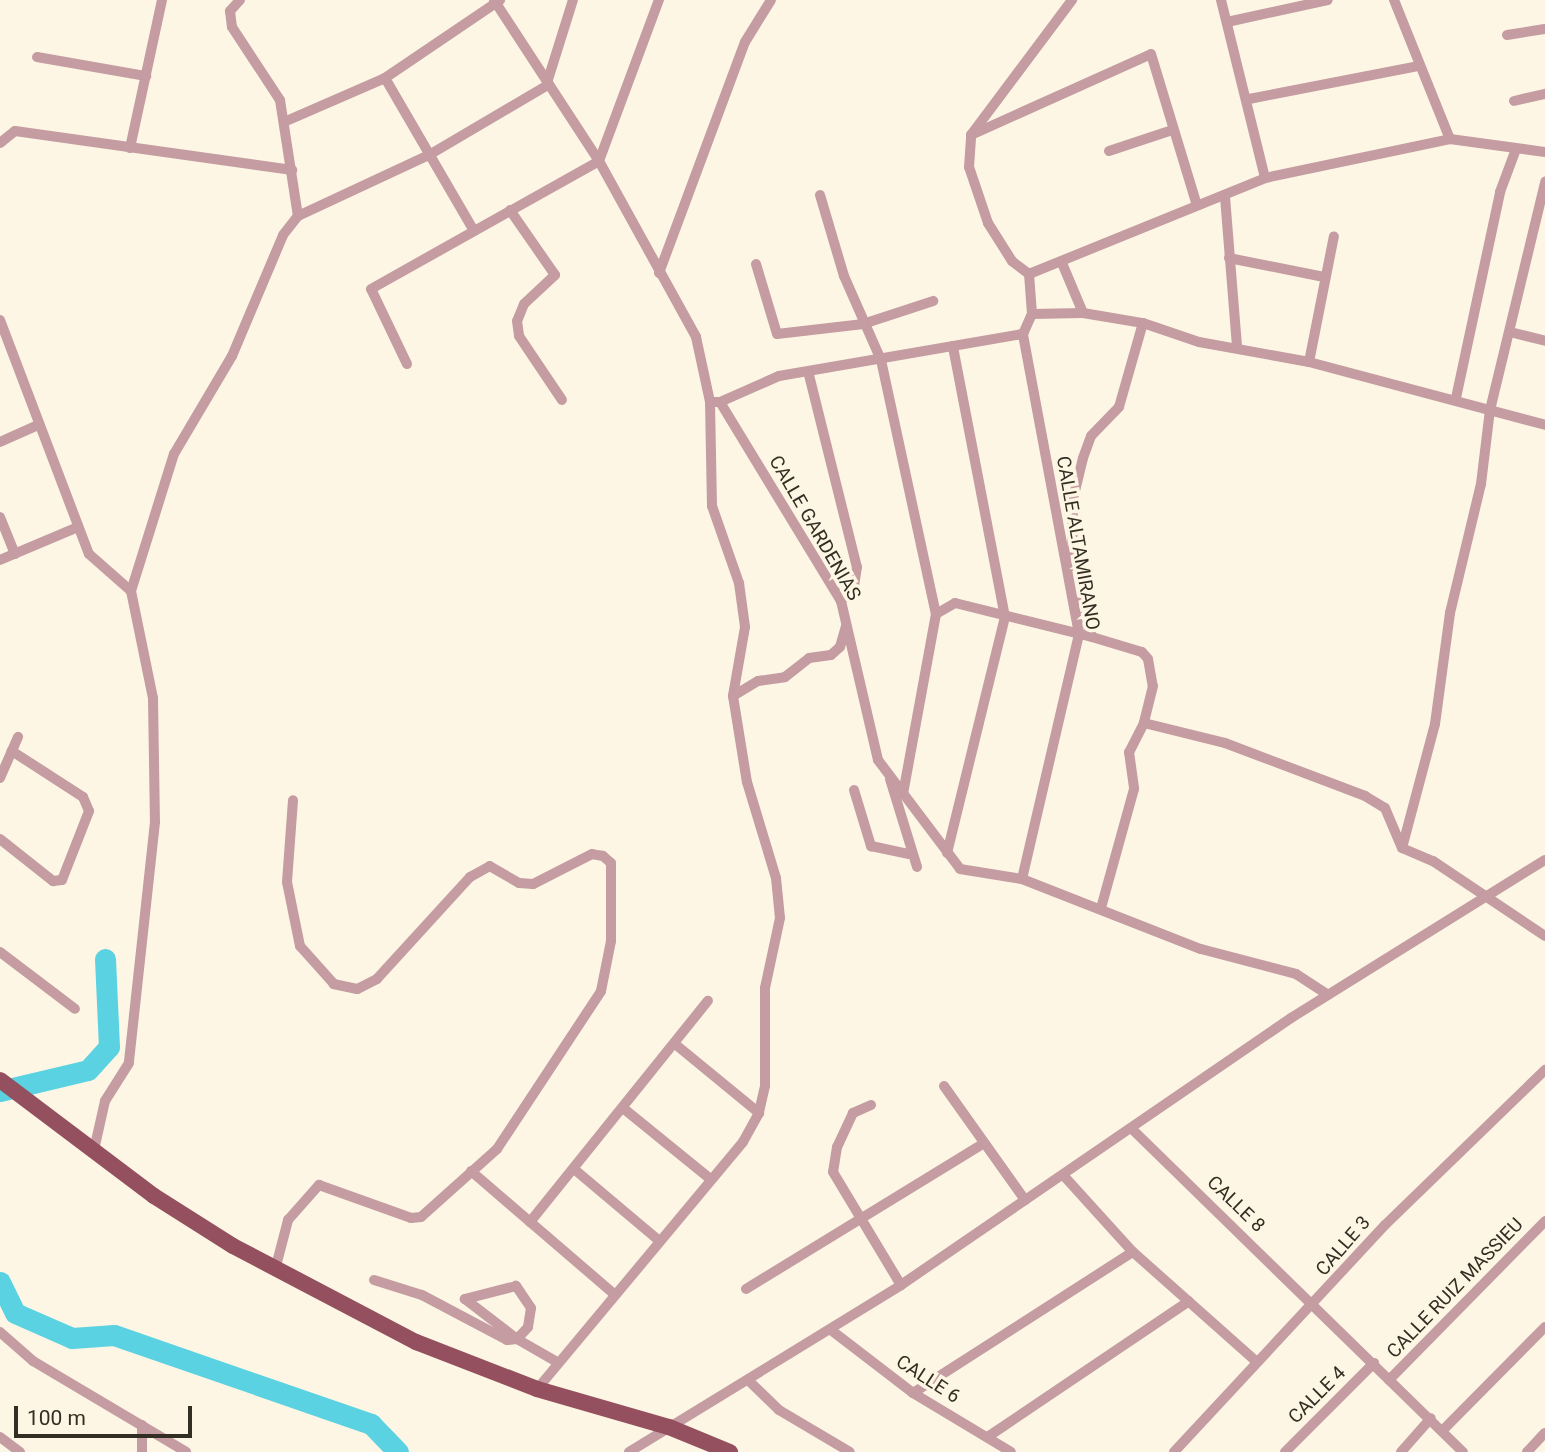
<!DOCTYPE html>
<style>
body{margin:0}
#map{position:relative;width:1545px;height:1452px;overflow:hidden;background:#fdf6e4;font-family:Roboto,sans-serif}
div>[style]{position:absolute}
.river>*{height:21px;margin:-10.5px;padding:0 10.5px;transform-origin:10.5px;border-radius:10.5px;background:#5ad2e2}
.street>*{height:10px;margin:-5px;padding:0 5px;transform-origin:5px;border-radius:5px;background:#c49ca2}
.primary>*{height:16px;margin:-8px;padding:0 8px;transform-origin:8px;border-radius:8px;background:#94505e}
span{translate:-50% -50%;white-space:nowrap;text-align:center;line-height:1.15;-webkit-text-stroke:7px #fdf6e4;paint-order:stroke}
.street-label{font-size:19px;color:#332e23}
.scale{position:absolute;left:14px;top:1406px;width:178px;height:32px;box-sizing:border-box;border:4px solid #332e23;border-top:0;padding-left:9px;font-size:21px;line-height:24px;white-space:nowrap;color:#332e23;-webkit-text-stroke:5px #fdf6e4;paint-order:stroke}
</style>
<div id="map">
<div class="river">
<div style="left:0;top:1091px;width:90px;rotate:-13.4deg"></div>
<div style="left:88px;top:1070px;width:31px;rotate:-48deg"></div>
<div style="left:109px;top:1047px;width:88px;rotate:-92.6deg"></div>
<div style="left:0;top:1282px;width:34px;rotate:64deg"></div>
<div style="left:15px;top:1313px;width:62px;rotate:23.7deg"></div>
<div style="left:72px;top:1338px;width:42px;rotate:-4.1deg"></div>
<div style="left:114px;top:1335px;width:272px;rotate:19.1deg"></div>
<div style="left:371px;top:1424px;width:39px;rotate:46deg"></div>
</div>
<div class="street">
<div style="left:240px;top:0;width:15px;rotate:132deg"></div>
<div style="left:230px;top:11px;width:16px;rotate:83deg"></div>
<div style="left:232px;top:27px;width:87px;rotate:56.7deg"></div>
<div style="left:280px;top:100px;width:117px;rotate:81.2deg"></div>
<div style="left:494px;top:0;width:192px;rotate:56.9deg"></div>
<div style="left:599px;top:161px;width:201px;rotate:61.1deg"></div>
<div style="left:696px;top:337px;width:66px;rotate:77.8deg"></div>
<div style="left:710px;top:402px;width:104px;rotate:88.9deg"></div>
<div style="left:712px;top:506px;width:82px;rotate:70.7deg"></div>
<div style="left:739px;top:583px;width:44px;rotate:82.2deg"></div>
<div style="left:745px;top:627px;width:70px;rotate:99.9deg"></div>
<div style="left:733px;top:696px;width:87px;rotate:80.8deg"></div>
<div style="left:747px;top:782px;width:100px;rotate:73.2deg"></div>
<div style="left:776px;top:878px;width:40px;rotate:84.3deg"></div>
<div style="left:780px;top:918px;width:72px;rotate:102.1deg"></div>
<div style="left:765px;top:988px;width:98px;rotate:90deg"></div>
<div style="left:765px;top:1086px;width:28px;rotate:103deg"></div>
<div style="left:759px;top:1113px;width:33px;rotate:119deg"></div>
<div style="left:743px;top:1142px;width:322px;rotate:129.8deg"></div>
<div style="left:1221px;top:0;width:183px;rotate:76.1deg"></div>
<div style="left:1394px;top:0;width:150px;rotate:68.1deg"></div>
<div style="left:1227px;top:22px;width:103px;rotate:-12.3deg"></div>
<div style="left:1507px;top:35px;width:38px;rotate:-9deg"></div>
<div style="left:37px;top:57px;width:111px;rotate:9.9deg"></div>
<div style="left:385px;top:78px;width:177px;rotate:59.8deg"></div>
<div style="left:1249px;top:99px;width:172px;rotate:-11deg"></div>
<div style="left:1514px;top:101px;width:32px;rotate:-13deg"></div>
<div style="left:284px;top:122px;width:110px;rotate:-23.5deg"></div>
<div style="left:385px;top:78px;width:139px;rotate:-34.1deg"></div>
<div style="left:971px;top:135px;width:197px;rotate:-24.2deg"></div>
<div style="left:1151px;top:54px;width:158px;rotate:73.1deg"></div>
<div style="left:0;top:143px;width:19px;rotate:-39deg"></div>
<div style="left:15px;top:131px;width:280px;rotate:8deg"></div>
<div style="left:130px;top:148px;width:151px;rotate:-77.8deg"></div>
<div style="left:1109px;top:151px;width:66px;rotate:-18.4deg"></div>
<div style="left:820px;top:195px;width:84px;rotate:73.5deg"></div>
<div style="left:844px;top:276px;width:92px;rotate:66.2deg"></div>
<div style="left:881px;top:360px;width:260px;rotate:77.8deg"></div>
<div style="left:936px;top:614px;width:182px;rotate:100.4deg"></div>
<div style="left:1225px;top:197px;width:150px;rotate:85.4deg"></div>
<div style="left:510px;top:210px;width:79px;rotate:55.3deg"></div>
<div style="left:555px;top:275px;width:42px;rotate:136.9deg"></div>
<div style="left:524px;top:304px;width:18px;rotate:112deg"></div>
<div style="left:517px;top:321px;width:15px;rotate:82deg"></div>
<div style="left:519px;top:336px;width:77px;rotate:56.1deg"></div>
<div style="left:1229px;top:258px;width:97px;rotate:11.3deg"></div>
<div style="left:1062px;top:263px;width:54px;rotate:67.2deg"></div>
<div style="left:756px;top:264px;width:73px;rotate:73.3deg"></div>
<div style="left:777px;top:334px;width:87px;rotate:-6.6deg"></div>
<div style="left:863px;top:324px;width:74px;rotate:-18.2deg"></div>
<div style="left:659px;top:273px;width:246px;rotate:-69.6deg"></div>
<div style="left:745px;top:42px;width:49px;rotate:-58.2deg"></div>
<div style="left:1029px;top:274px;width:255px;rotate:-22.1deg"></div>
<div style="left:1265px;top:178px;width:189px;rotate:-11.9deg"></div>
<div style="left:1450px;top:139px;width:96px;rotate:7.8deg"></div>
<div style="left:1029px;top:274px;width:21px;rotate:-143deg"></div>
<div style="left:1012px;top:261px;width:45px;rotate:-122.3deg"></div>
<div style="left:988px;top:223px;width:59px;rotate:-108.7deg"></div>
<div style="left:969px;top:167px;width:32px;rotate:-86deg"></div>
<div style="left:971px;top:135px;width:169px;rotate:-53.2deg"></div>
<div style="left:1029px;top:274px;width:40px;rotate:85.7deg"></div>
<div style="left:0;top:320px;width:250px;rotate:69.2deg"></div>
<div style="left:89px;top:554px;width:56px;rotate:41.4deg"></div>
<div style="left:131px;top:591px;width:109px;rotate:78.4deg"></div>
<div style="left:153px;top:698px;width:124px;rotate:89.1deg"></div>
<div style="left:155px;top:822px;width:242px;rotate:96.2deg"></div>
<div style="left:129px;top:1063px;width:45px;rotate:122.3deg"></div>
<div style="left:105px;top:1101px;width:50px;rotate:102.7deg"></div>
<div style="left:1510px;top:332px;width:36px;rotate:14deg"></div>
<div style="left:1309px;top:362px;width:128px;rotate:-78.8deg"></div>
<div style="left:407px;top:364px;width:83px;rotate:-115.6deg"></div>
<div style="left:371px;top:289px;width:261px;rotate:-29.3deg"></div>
<div style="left:599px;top:161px;width:172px;rotate:-69.6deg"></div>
<div style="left:809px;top:375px;width:198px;rotate:76deg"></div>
<div style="left:857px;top:567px;width:19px;rotate:99deg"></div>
<div style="left:854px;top:586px;width:20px;rotate:131deg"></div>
<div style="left:1456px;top:398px;width:211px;rotate:-77.9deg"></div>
<div style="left:1500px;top:192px;width:46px;rotate:-69.6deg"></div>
<div style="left:710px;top:402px;width:10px"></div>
<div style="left:720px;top:402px;width:233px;rotate:58.7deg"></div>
<div style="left:841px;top:601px;width:163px;rotate:76.9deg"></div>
<div style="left:878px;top:760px;width:136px;rotate:53deg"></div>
<div style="left:960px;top:869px;width:63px;rotate:9.2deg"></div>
<div style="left:1022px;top:879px;width:192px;rotate:21.4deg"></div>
<div style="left:1201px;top:949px;width:98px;rotate:14.7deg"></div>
<div style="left:1296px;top:974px;width:38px;rotate:33deg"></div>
<div style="left:720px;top:402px;width:64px;rotate:-23.8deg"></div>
<div style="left:779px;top:376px;width:248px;rotate:-9.8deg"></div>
<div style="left:0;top:442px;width:42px;rotate:-24.1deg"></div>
<div style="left:0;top:517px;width:40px;rotate:68deg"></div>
<div style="left:0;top:560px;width:85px;rotate:-22.9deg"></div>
<div style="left:1072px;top:566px;width:67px;rotate:-89.1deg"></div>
<div style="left:1073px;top:499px;width:42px;rotate:-76.3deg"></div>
<div style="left:1083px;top:458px;width:23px;rotate:-70deg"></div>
<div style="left:1091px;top:436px;width:40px;rotate:-46deg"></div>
<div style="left:1119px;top:407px;width:87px;rotate:-74.1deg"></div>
<div style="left:131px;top:591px;width:144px;rotate:-72.6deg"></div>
<div style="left:174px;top:454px;width:114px;rotate:-59.4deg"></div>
<div style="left:232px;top:356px;width:131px;rotate:-67.1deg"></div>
<div style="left:283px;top:235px;width:24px;rotate:-52deg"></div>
<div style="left:298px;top:216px;width:145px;rotate:-25deg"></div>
<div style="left:429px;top:155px;width:136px;rotate:-30.5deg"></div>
<div style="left:546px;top:86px;width:90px;rotate:-72.6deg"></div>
<div style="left:1078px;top:602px;width:38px;rotate:68deg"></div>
<div style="left:936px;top:614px;width:22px;rotate:-30deg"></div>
<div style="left:955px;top:603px;width:141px;rotate:13.9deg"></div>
<div style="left:1092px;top:637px;width:52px;rotate:16.7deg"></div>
<div style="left:1142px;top:652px;width:9px;rotate:49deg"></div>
<div style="left:1148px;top:659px;width:27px;rotate:80deg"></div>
<div style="left:1153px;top:686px;width:38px;rotate:104deg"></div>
<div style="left:1144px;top:723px;width:33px;rotate:117deg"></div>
<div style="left:1129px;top:752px;width:37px;rotate:82deg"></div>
<div style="left:1134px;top:789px;width:123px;rotate:105.5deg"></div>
<div style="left:733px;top:696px;width:29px;rotate:-31deg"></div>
<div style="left:758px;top:681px;width:27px;rotate:-8deg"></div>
<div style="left:785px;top:677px;width:31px;rotate:-38deg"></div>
<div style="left:809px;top:658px;width:22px;rotate:-8deg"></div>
<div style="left:831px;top:655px;width:12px;rotate:-42deg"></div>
<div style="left:840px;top:647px;width:22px;rotate:-74deg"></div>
<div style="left:1144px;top:723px;width:83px;rotate:13.9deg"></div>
<div style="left:1225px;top:743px;width:150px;rotate:20.7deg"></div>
<div style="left:1365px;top:796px;width:23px;rotate:31deg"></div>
<div style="left:1385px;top:808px;width:43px;rotate:67deg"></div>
<div style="left:1402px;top:848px;width:34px;rotate:23deg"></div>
<div style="left:1433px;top:861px;width:135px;rotate:33.8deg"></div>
<div style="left:0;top:778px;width:45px;rotate:-66.3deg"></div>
<div style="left:890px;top:779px;width:92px;rotate:72.9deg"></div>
<div style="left:854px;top:790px;width:59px;rotate:73.1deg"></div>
<div style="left:871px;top:846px;width:39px;rotate:12deg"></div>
<div style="left:0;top:839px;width:68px;rotate:38.4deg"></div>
<div style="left:53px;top:881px;width:9px;rotate:-6deg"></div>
<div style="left:62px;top:880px;width:74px;rotate:-68.6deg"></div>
<div style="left:89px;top:811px;width:15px;rotate:-113deg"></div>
<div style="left:83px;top:797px;width:85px;rotate:-147.1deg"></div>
<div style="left:1402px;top:848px;width:128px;rotate:-75.1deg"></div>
<div style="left:1435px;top:724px;width:112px;rotate:-82.3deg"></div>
<div style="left:1450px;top:613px;width:133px;rotate:-76.5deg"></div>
<div style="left:1481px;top:484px;width:75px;rotate:-83.1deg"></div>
<div style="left:1490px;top:410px;width:235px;rotate:-76.4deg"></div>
<div style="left:947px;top:853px;width:243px;rotate:-76.2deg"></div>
<div style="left:1005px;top:617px;width:276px;rotate:-100.9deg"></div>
<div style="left:1022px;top:879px;width:252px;rotate:-76.9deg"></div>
<div style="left:1079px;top:634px;width:305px;rotate:-100.6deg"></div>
<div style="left:1023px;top:334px;width:22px;rotate:-66deg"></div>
<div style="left:1032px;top:314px;width:51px;rotate:-1.1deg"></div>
<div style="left:1083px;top:313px;width:61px;rotate:9.5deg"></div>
<div style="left:1143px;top:323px;width:59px;rotate:18.7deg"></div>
<div style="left:1199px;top:342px;width:112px;rotate:10.3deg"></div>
<div style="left:1309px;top:362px;width:244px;rotate:14.9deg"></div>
<div style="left:0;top:952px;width:94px;rotate:37.2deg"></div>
<div style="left:675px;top:1044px;width:109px;rotate:39.4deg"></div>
<div style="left:944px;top:1086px;width:140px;rotate:54.6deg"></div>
<div style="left:871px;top:1105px;width:20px;rotate:156deg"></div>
<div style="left:853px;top:1113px;width:38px;rotate:115deg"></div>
<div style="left:837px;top:1147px;width:25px;rotate:99deg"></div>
<div style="left:833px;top:1172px;width:132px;rotate:59deg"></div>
<div style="left:623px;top:1108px;width:111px;rotate:39.1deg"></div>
<div style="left:1133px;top:1130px;width:461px;rotate:44.3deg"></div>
<div style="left:574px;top:1169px;width:109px;rotate:40.1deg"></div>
<div style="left:471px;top:1171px;width:189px;rotate:40.7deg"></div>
<div style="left:1064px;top:1176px;width:103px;rotate:47.8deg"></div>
<div style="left:1133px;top:1252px;width:166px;rotate:41.6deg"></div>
<div style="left:530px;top:1222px;width:284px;rotate:-51.2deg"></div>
<div style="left:275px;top:1270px;width:52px;rotate:-75.4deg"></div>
<div style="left:288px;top:1220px;width:47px;rotate:-48.5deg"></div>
<div style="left:319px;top:1185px;width:98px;rotate:19.7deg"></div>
<div style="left:411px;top:1218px;width:10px;rotate:-6deg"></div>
<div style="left:421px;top:1217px;width:102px;rotate:-41.8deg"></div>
<div style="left:497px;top:1149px;width:189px;rotate:-56.6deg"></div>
<div style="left:601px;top:991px;width:51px;rotate:-78.7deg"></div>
<div style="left:611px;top:941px;width:78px;rotate:-90deg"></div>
<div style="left:611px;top:863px;width:11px;rotate:-139deg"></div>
<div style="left:603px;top:856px;width:11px;rotate:-170deg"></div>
<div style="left:592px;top:854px;width:66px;rotate:153deg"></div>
<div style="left:533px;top:884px;width:14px;rotate:-176deg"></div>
<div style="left:519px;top:883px;width:34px;rotate:-150deg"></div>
<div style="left:490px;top:866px;width:23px;rotate:151deg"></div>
<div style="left:470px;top:877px;width:138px;rotate:132.4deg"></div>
<div style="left:377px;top:979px;width:22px;rotate:153deg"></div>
<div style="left:357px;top:989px;width:24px;rotate:-168deg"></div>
<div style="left:334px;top:984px;width:51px;rotate:-131.8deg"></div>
<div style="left:300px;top:946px;width:65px;rotate:-101.5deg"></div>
<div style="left:287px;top:882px;width:82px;rotate:-85.8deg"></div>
<div style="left:374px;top:1280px;width:50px;rotate:17.4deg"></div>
<div style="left:422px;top:1295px;width:96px;rotate:27.9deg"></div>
<div style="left:507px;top:1340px;width:10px;rotate:-6deg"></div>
<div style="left:517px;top:1339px;width:16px;rotate:-47deg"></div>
<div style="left:528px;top:1327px;width:19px;rotate:-81deg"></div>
<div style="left:531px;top:1308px;width:27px;rotate:-124deg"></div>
<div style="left:516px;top:1286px;width:53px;rotate:165.7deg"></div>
<div style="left:746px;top:1289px;width:279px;rotate:-31.5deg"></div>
<div style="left:465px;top:1299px;width:66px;rotate:37.6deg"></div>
<div style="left:517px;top:1339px;width:46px;rotate:29.9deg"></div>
<div style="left:831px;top:1330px;width:103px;rotate:37.5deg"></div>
<div style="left:913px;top:1393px;width:114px;rotate:31deg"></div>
<div style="left:0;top:1332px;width:44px;rotate:41.3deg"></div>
<div style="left:33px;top:1361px;width:178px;rotate:30.7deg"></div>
<div style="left:748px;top:1380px;width:43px;rotate:44.1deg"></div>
<div style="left:779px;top:1410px;width:82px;rotate:30.6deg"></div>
<div style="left:1389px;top:1380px;width:223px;rotate:-45.5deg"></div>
<div style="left:913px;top:1393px;width:261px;rotate:-32.7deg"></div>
<div style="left:142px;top:1425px;width:27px;rotate:90deg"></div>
<div style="left:1443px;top:1430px;width:145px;rotate:-45.3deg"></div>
<div style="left:989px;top:1436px;width:241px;rotate:-34deg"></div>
<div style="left:0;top:1437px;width:25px;rotate:37deg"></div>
<div style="left:629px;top:1452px;width:319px;rotate:-31.5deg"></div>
<div style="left:901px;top:1285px;width:473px;rotate:-34.4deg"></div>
<div style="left:1291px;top:1018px;width:299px;rotate:-31.9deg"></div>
<div style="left:1174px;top:1452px;width:310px;rotate:-47.1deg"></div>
<div style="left:1385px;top:1225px;width:223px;rotate:-44.1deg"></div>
<div style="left:1285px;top:1452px;width:126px;rotate:-45deg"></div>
<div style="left:1401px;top:1452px;width:45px;rotate:-48.6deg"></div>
<div style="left:1527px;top:1452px;width:26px;rotate:-47deg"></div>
</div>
<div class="primary">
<div style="left:0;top:1080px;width:193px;rotate:37deg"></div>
<div style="left:154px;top:1196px;width:93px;rotate:32.3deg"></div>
<div style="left:233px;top:1246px;width:207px;rotate:27.7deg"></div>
<div style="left:416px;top:1342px;width:130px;rotate:21.2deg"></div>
<div style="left:537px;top:1389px;width:137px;rotate:16.1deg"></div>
<div style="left:669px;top:1427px;width:66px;rotate:22.3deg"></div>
</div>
<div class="street-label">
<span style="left:815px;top:528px;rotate:60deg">CALLE GARDENIAS</span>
<span style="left:1078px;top:543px;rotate:80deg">CALLE ALTAMIRANO</span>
<span style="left:1236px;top:1204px;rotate:44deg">CALLE 8</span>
<span style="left:1343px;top:1246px;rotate:-49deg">CALLE 3</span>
<span style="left:1455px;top:1288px;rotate:-46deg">CALLE RUIZ MASSIEU</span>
<span style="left:928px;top:1379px;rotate:33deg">CALLE 6</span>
<span style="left:1317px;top:1395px;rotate:-45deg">CALLE 4</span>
</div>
<div class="scale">100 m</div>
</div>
